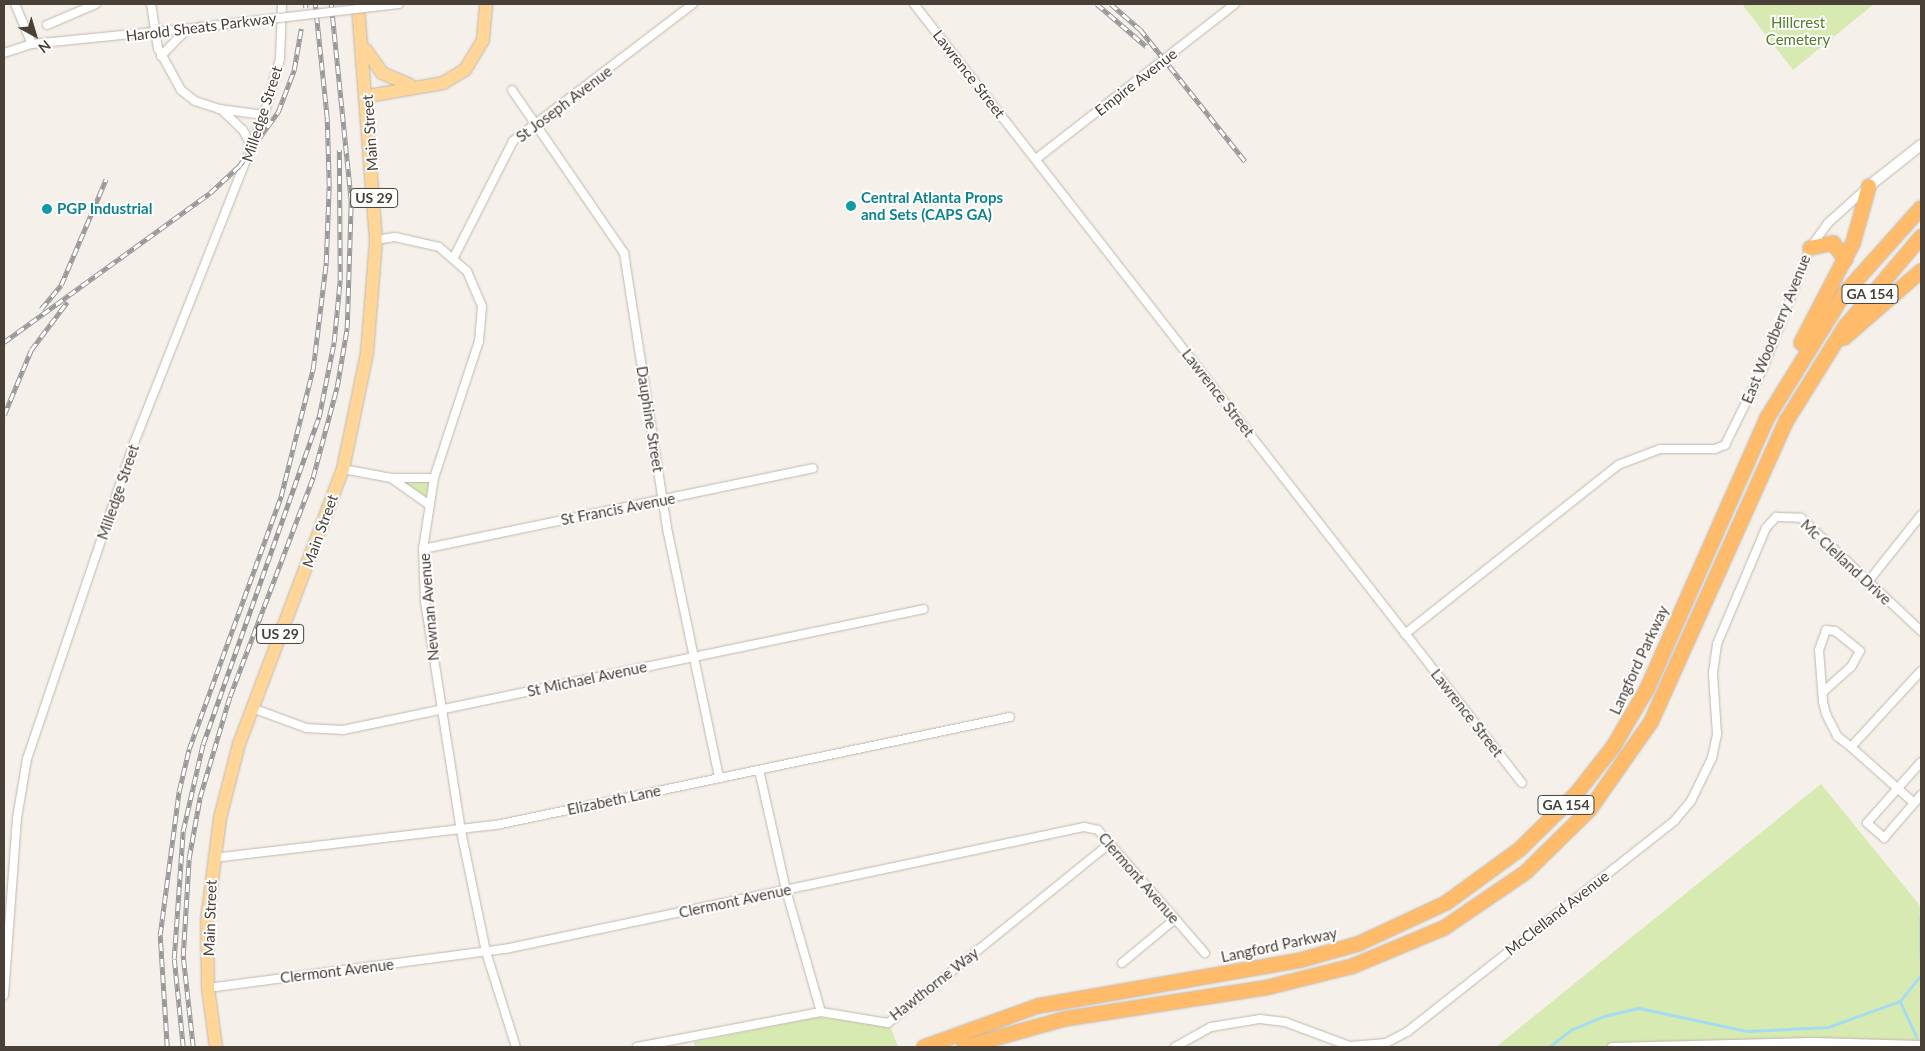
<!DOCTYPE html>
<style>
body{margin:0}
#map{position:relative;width:1925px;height:1051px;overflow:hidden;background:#f5f0e9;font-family:Lato,sans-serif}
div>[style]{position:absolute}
.green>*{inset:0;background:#d7eab2}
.stream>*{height:2.5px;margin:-1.25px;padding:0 1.25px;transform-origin:1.25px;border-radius:1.25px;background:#a5dcf2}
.roads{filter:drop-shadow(0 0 1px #c1b7ab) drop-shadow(0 0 1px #c1b7ab)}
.minor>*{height:8px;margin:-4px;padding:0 4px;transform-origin:4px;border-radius:4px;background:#fff}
.tertiary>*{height:10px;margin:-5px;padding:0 5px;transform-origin:5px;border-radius:5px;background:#fff}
.primary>*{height:12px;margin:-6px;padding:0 6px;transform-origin:6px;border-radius:6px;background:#ffd598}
.motorway>*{height:14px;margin:-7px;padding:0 7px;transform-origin:7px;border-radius:7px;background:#ffbb6a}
.rail>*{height:4.5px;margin-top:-2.25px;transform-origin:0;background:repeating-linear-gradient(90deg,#fff 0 8px,#989898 0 16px);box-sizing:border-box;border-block:1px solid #989898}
.bridges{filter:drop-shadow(0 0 1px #c1b7ab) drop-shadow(0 0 1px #c1b7ab)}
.minor-bridge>*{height:8px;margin:-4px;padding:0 4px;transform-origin:4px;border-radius:4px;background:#fff}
.dots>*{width:14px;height:14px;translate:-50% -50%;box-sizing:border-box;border:2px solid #fff;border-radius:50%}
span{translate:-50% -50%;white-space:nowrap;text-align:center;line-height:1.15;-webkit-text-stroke:4px #fff;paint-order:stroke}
.shield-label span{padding:1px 4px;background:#fff;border:1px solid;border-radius:4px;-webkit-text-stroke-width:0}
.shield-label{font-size:14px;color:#494037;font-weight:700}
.park-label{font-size:15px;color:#537d28}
.street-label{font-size:15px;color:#494037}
.culture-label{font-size:15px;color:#0d838f;font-weight:700}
.left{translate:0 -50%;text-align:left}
.frame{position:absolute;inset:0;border:5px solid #494037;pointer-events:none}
.north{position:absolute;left:10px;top:10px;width:50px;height:50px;-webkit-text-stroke:4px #fff;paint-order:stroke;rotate:141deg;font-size:14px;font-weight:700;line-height:20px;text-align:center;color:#494037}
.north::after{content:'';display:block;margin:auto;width:18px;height:22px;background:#494037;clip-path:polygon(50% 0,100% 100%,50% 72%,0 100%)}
</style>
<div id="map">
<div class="green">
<div style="clip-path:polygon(1742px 4px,1874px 4px,1793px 70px)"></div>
<div style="clip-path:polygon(395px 481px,434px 481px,429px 501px)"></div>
<div style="clip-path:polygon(1821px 784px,1921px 907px,1921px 1047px,1496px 1047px)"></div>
<div style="clip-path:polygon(817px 1017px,890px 1026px,898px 1047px,695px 1047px,694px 1042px)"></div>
</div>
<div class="stream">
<div style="left:1921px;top:917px;width:40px;rotate:90deg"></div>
<div style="left:1900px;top:1001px;width:40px;rotate:65deg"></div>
<div style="left:1549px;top:1047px;width:28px;rotate:-38deg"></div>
<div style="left:1571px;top:1030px;width:36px;rotate:-23deg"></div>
<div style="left:1604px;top:1016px;width:36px;rotate:-13deg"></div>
<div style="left:1639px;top:1008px;width:110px;rotate:12deg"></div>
<div style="left:1747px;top:1031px;width:81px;rotate:-2.8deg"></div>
<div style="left:1828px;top:1027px;width:77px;rotate:-19.9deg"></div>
<div style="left:1900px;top:1001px;width:33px;rotate:-51deg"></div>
</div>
<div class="roads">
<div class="minor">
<div style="left:15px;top:4px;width:43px;rotate:67deg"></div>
<div style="left:151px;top:4px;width:45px;rotate:81deg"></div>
<div style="left:158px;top:48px;width:48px;rotate:61.3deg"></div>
<div style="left:181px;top:90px;width:18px;rotate:38deg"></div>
<div style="left:195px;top:101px;width:25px;rotate:18deg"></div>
<div style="left:219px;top:109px;width:45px;rotate:7.6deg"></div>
<div style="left:914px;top:4px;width:988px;rotate:52.03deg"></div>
<div style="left:47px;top:25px;width:53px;rotate:-23.2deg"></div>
<div style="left:4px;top:53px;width:29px;rotate:-18deg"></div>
<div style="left:32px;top:44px;width:170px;rotate:-5.7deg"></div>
<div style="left:161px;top:56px;width:37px;rotate:-46deg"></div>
<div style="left:512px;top:90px;width:198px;rotate:55.5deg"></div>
<div style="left:624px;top:253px;width:283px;rotate:81.1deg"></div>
<div style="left:668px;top:533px;width:250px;rotate:78.2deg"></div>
<div style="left:221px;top:109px;width:30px;rotate:44deg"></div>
<div style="left:243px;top:130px;width:19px;rotate:62deg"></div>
<div style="left:1036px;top:159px;width:252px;rotate:-37.9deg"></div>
<div style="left:376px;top:240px;width:19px;rotate:-9deg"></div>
<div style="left:395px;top:237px;width:45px;rotate:12.8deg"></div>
<div style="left:439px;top:247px;width:37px;rotate:41deg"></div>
<div style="left:467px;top:271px;width:39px;rotate:67deg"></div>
<div style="left:482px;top:307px;width:34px;rotate:95deg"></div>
<div style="left:479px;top:341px;width:144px;rotate:108.2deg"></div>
<div style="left:434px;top:478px;width:72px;rotate:98.8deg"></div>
<div style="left:423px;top:549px;width:52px;rotate:87.8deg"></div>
<div style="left:425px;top:601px;width:233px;rotate:81.1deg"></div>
<div style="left:461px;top:831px;width:124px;rotate:78.3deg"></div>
<div style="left:486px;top:952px;width:100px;rotate:72.5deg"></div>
<div style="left:454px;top:257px;width:130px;rotate:-63deg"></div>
<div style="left:513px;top:141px;width:226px;rotate:-37.3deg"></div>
<div style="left:343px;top:469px;width:49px;rotate:10.6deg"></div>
<div style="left:391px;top:478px;width:43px"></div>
<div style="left:391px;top:478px;width:45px;rotate:35.1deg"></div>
<div style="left:423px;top:549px;width:398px;rotate:-11.7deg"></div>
<div style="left:1867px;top:583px;width:87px;rotate:-51.5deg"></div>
<div style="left:1405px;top:634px;width:272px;rotate:-38.4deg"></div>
<div style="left:1618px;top:465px;width:45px;rotate:-20.9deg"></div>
<div style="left:1660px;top:449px;width:55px"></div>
<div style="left:1715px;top:449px;width:11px;rotate:-22deg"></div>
<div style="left:1725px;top:445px;width:86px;rotate:-63.7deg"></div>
<div style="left:1763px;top:368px;width:129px;rotate:-68.6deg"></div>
<div style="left:1810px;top:248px;width:31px;rotate:-54deg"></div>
<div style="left:1828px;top:223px;width:52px;rotate:-41.9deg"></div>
<div style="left:1823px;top:692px;width:38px;rotate:-42deg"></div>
<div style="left:1851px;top:667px;width:18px;rotate:-61deg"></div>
<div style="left:1860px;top:651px;width:32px;rotate:-141deg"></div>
<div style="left:1835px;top:631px;width:9px;rotate:-174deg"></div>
<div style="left:1826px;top:630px;width:21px;rotate:109deg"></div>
<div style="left:1819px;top:650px;width:52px;rotate:85.6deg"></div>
<div style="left:1823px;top:702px;width:12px;rotate:76deg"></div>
<div style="left:1826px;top:714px;width:25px;rotate:63deg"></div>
<div style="left:1837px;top:736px;width:18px;rotate:38deg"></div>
<div style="left:1851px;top:747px;width:103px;rotate:-47.4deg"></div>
<div style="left:252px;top:708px;width:58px;rotate:20.3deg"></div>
<div style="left:306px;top:728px;width:37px;rotate:3deg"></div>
<div style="left:343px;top:730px;width:593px;rotate:-11.76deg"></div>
<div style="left:1851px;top:747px;width:84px;rotate:41.6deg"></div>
<div style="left:1921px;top:762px;width:81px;rotate:131.5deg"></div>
<div style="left:1867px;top:823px;width:23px;rotate:41deg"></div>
<div style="left:1884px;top:838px;width:57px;rotate:-49.3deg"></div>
<div style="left:759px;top:770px;width:123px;rotate:77.3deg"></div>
<div style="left:786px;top:890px;width:127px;rotate:74deg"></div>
<div style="left:213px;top:858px;width:290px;rotate:-6.7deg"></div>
<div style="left:501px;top:824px;width:520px;rotate:-11.87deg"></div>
<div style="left:1122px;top:963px;width:67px;rotate:-39.6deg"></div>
<div style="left:208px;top:988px;width:300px;rotate:-7.5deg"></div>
<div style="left:505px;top:949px;width:592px;rotate:-11.9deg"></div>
<div style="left:1084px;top:827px;width:14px;rotate:12deg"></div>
<div style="left:1098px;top:830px;width:163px;rotate:49deg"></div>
<div style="left:4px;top:995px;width:177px;rotate:-85.8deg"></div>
<div style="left:17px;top:818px;width:60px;rotate:-80.4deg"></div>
<div style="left:27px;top:759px;width:334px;rotate:-71.3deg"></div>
<div style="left:134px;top:443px;width:353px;rotate:-68.4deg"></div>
<div style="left:264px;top:115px;width:58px;rotate:-74.1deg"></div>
<div style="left:280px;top:59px;width:55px;rotate:-87.9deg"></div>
<div style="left:637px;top:1047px;width:187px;rotate:-10.8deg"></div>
<div style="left:821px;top:1012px;width:68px;rotate:9.3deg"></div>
<div style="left:888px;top:1023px;width:286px;rotate:-39deg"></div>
<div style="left:1175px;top:1047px;width:41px;rotate:-29.1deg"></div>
<div style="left:1211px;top:1027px;width:50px;rotate:-9.3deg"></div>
<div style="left:1260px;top:1019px;width:25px;rotate:7deg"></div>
<div style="left:1285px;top:1022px;width:69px;rotate:20.3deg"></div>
<div style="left:1350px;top:1046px;width:36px;rotate:-5deg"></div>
<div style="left:1386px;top:1043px;width:24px;rotate:-28deg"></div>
<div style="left:1407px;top:1032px;width:342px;rotate:-38.3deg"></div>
<div style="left:1675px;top:820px;width:25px;rotate:-50deg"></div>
<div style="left:1691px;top:801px;width:48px;rotate:-64deg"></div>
<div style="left:1712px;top:758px;width:25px;rotate:-78deg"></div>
<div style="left:1717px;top:734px;width:61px;rotate:-93.8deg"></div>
<div style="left:1713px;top:673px;width:29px;rotate:-82deg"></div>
<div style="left:1717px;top:644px;width:126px;rotate:-67.1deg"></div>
<div style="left:1766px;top:528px;width:15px;rotate:-48deg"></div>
<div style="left:1776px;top:517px;width:25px;rotate:2deg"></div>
<div style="left:1801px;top:518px;width:165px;rotate:43.3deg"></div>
<div style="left:1612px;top:1047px;width:201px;rotate:-1.4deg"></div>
<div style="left:1813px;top:1042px;width:108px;rotate:1.6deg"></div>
</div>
<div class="tertiary">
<div style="left:1869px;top:186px;width:66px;rotate:-38.3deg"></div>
</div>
<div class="primary">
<div style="left:366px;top:50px;width:28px;rotate:55deg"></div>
<div style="left:382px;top:73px;width:30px;rotate:23deg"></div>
<div style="left:368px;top:96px;width:76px;rotate:-9.8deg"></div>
<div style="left:443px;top:83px;width:26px;rotate:-31deg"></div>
<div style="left:465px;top:70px;width:35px;rotate:-59deg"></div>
<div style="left:483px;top:40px;width:36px;rotate:-85deg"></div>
<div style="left:216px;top:1047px;width:60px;rotate:-97.7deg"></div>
<div style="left:208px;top:988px;width:68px;rotate:-90.8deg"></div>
<div style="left:207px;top:920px;width:103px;rotate:-82.7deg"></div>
<div style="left:220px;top:818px;width:76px;rotate:-75.6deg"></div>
<div style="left:239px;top:744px;width:294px;rotate:-69.3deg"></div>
<div style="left:343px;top:469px;width:118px;rotate:-78.3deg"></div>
<div style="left:367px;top:353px;width:113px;rotate:-85.4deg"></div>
<div style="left:376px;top:240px;width:237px;rotate:-94.4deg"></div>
</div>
<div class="motorway">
<div style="left:1810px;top:248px;width:24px;rotate:-12deg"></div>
<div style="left:1833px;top:243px;width:21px;rotate:53deg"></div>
<div style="left:1844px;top:338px;width:102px;rotate:-41deg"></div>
<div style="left:1801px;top:343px;width:113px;rotate:-62.5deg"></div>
<div style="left:1853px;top:243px;width:59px;rotate:-74.3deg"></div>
<div style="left:924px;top:1047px;width:121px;rotate:-19.8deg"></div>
<div style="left:1038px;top:1006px;width:267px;rotate:-9.9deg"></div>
<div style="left:1301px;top:960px;width:59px;rotate:-15.7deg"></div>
<div style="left:1358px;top:944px;width:97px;rotate:-25deg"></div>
<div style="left:1446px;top:903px;width:92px;rotate:-36.1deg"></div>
<div style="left:1520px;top:849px;width:78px;rotate:-44.5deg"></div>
<div style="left:1576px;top:794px;width:60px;rotate:-51.8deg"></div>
<div style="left:1613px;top:747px;width:67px;rotate:-59.6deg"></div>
<div style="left:1647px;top:689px;width:296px;rotate:-66.1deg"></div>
<div style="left:1767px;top:418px;width:146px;rotate:-58.2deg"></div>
<div style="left:1844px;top:294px;width:115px;rotate:-48.2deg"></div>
<div style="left:964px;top:1047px;width:104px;rotate:-15.6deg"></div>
<div style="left:1064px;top:1019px;width:203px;rotate:-8.8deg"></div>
<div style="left:1265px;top:988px;width:91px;rotate:-14deg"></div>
<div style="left:1353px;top:966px;width:99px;rotate:-22.7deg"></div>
<div style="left:1444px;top:928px;width:99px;rotate:-34.3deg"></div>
<div style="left:1526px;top:872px;width:90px;rotate:-44.5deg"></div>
<div style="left:1590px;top:809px;width:106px;rotate:-55deg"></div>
<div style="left:1651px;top:722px;width:331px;rotate:-65.8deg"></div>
<div style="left:1787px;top:420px;width:110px;rotate:-58.1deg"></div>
<div style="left:1845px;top:327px;width:118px;rotate:-49.8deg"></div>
</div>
</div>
<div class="rail">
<div style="left:306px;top:4px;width:4px;rotate:90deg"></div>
<div style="left:1097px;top:4px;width:65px;rotate:40.6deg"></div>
<div style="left:1111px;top:4px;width:38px;rotate:41deg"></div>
<div style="left:1140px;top:29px;width:169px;rotate:51.5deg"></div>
<div style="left:41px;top:309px;width:31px;rotate:-50deg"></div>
<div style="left:61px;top:285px;width:115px;rotate:-67deg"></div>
<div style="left:4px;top:342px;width:254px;rotate:-35.9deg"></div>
<div style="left:210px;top:193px;width:40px;rotate:-43deg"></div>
<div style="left:239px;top:166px;width:67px;rotate:-54.2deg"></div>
<div style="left:278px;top:112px;width:45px;rotate:-69.1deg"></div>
<div style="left:294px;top:70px;width:42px;rotate:-80.3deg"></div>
<div style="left:4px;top:415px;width:70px;rotate:-67.4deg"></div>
<div style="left:31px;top:350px;width:60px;rotate:-53.1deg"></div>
<div style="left:167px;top:1047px;width:112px;rotate:-93.6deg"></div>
<div style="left:160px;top:935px;width:145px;rotate:-82.5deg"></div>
<div style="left:179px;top:791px;width:43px;rotate:-76.6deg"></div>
<div style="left:189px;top:749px;width:269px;rotate:-70deg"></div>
<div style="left:281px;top:496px;width:131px;rotate:-75.9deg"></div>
<div style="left:313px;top:369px;width:107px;rotate:-83deg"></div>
<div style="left:326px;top:263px;width:77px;rotate:-87.8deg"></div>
<div style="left:329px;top:186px;width:68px;rotate:-91.7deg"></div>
<div style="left:327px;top:118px;width:115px;rotate:-96deg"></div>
<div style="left:183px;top:1047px;width:88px;rotate:-95.8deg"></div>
<div style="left:174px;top:959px;width:128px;rotate:-86deg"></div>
<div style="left:183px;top:831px;width:89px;rotate:-77.1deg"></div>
<div style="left:203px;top:744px;width:347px;rotate:-70.5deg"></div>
<div style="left:319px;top:417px;width:76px;rotate:-78.7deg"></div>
<div style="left:334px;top:342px;width:62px;rotate:-84.5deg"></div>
<div style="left:340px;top:280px;width:130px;rotate:-90.4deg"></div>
<div style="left:193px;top:1047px;width:92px;rotate:-96.3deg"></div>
<div style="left:183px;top:956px;width:98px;rotate:-86.5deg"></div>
<div style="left:189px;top:858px;width:62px;rotate:-79.8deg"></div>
<div style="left:200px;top:797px;width:105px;rotate:-73.5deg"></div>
<div style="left:230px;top:696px;width:234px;rotate:-69.2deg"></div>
<div style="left:313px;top:477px;width:93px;rotate:-75.1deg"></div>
<div style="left:337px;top:387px;width:60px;rotate:-80.4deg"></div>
<div style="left:347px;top:328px;width:127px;rotate:-88.2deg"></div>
<div style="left:351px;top:201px;width:198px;rotate:-95.8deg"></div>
</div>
<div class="bridges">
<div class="minor-bridge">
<div style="left:201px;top:27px;width:199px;rotate:-6.6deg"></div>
</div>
</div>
<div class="dots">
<div style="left:851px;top:206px;background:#0f9aa8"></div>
<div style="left:47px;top:209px;background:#0f9aa8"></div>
</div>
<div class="shield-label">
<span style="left:374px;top:198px">US 29</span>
<span style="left:1870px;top:294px">GA 154</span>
<span style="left:280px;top:634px">US 29</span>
<span style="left:1566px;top:805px">GA 154</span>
</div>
<div class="park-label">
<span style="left:1798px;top:31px">Hillcrest<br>Cemetery</span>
</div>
<div class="street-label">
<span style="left:201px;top:27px;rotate:-7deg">Harold Sheats Parkway</span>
<span style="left:969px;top:74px;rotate:52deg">Lawrence Street</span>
<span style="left:1136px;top:82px;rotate:-38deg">Empire Avenue</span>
<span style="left:564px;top:104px;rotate:-37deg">St Joseph Avenue</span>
<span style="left:262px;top:114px;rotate:-72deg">Milledge Street</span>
<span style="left:370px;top:133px;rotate:-94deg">Main Street</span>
<span style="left:1776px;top:329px;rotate:-68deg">East Woodberry Avenue</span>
<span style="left:1218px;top:393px;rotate:52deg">Lawrence Street</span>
<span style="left:650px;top:419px;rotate:81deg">Dauphine Street</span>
<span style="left:118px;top:492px;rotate:-71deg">Milledge Street</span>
<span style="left:618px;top:509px;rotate:-11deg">St Francis Avenue</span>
<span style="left:320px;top:531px;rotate:-70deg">Main Street</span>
<span style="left:1846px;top:562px;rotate:43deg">Mc Clelland Drive</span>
<span style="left:429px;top:607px;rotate:-95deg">Newnan Avenue</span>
<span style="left:1639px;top:660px;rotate:-65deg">Langford Parkway</span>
<span style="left:587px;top:679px;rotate:-12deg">St Michael Avenue</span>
<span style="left:1467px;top:713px;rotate:52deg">Lawrence Street</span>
<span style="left:614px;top:800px;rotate:-12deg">Elizabeth Lane</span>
<span style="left:1139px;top:878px;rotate:49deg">Clermont Avenue</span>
<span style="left:735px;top:901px;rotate:-12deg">Clermont Avenue</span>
<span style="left:1557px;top:913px;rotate:-38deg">McClelland Avenue</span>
<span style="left:210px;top:918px;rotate:-88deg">Main Street</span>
<span style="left:1279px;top:945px;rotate:-12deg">Langford Parkway</span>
<span style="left:337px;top:971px;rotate:-7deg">Clermont Avenue</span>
<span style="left:934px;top:984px;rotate:-38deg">Hawthorne Way</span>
</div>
<div class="culture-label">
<span class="left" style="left:861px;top:206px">Central Atlanta Props<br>and Sets (CAPS GA)</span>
<span class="left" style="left:57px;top:209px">PGP Industrial</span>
</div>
<div class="frame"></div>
<div class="north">N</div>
</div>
